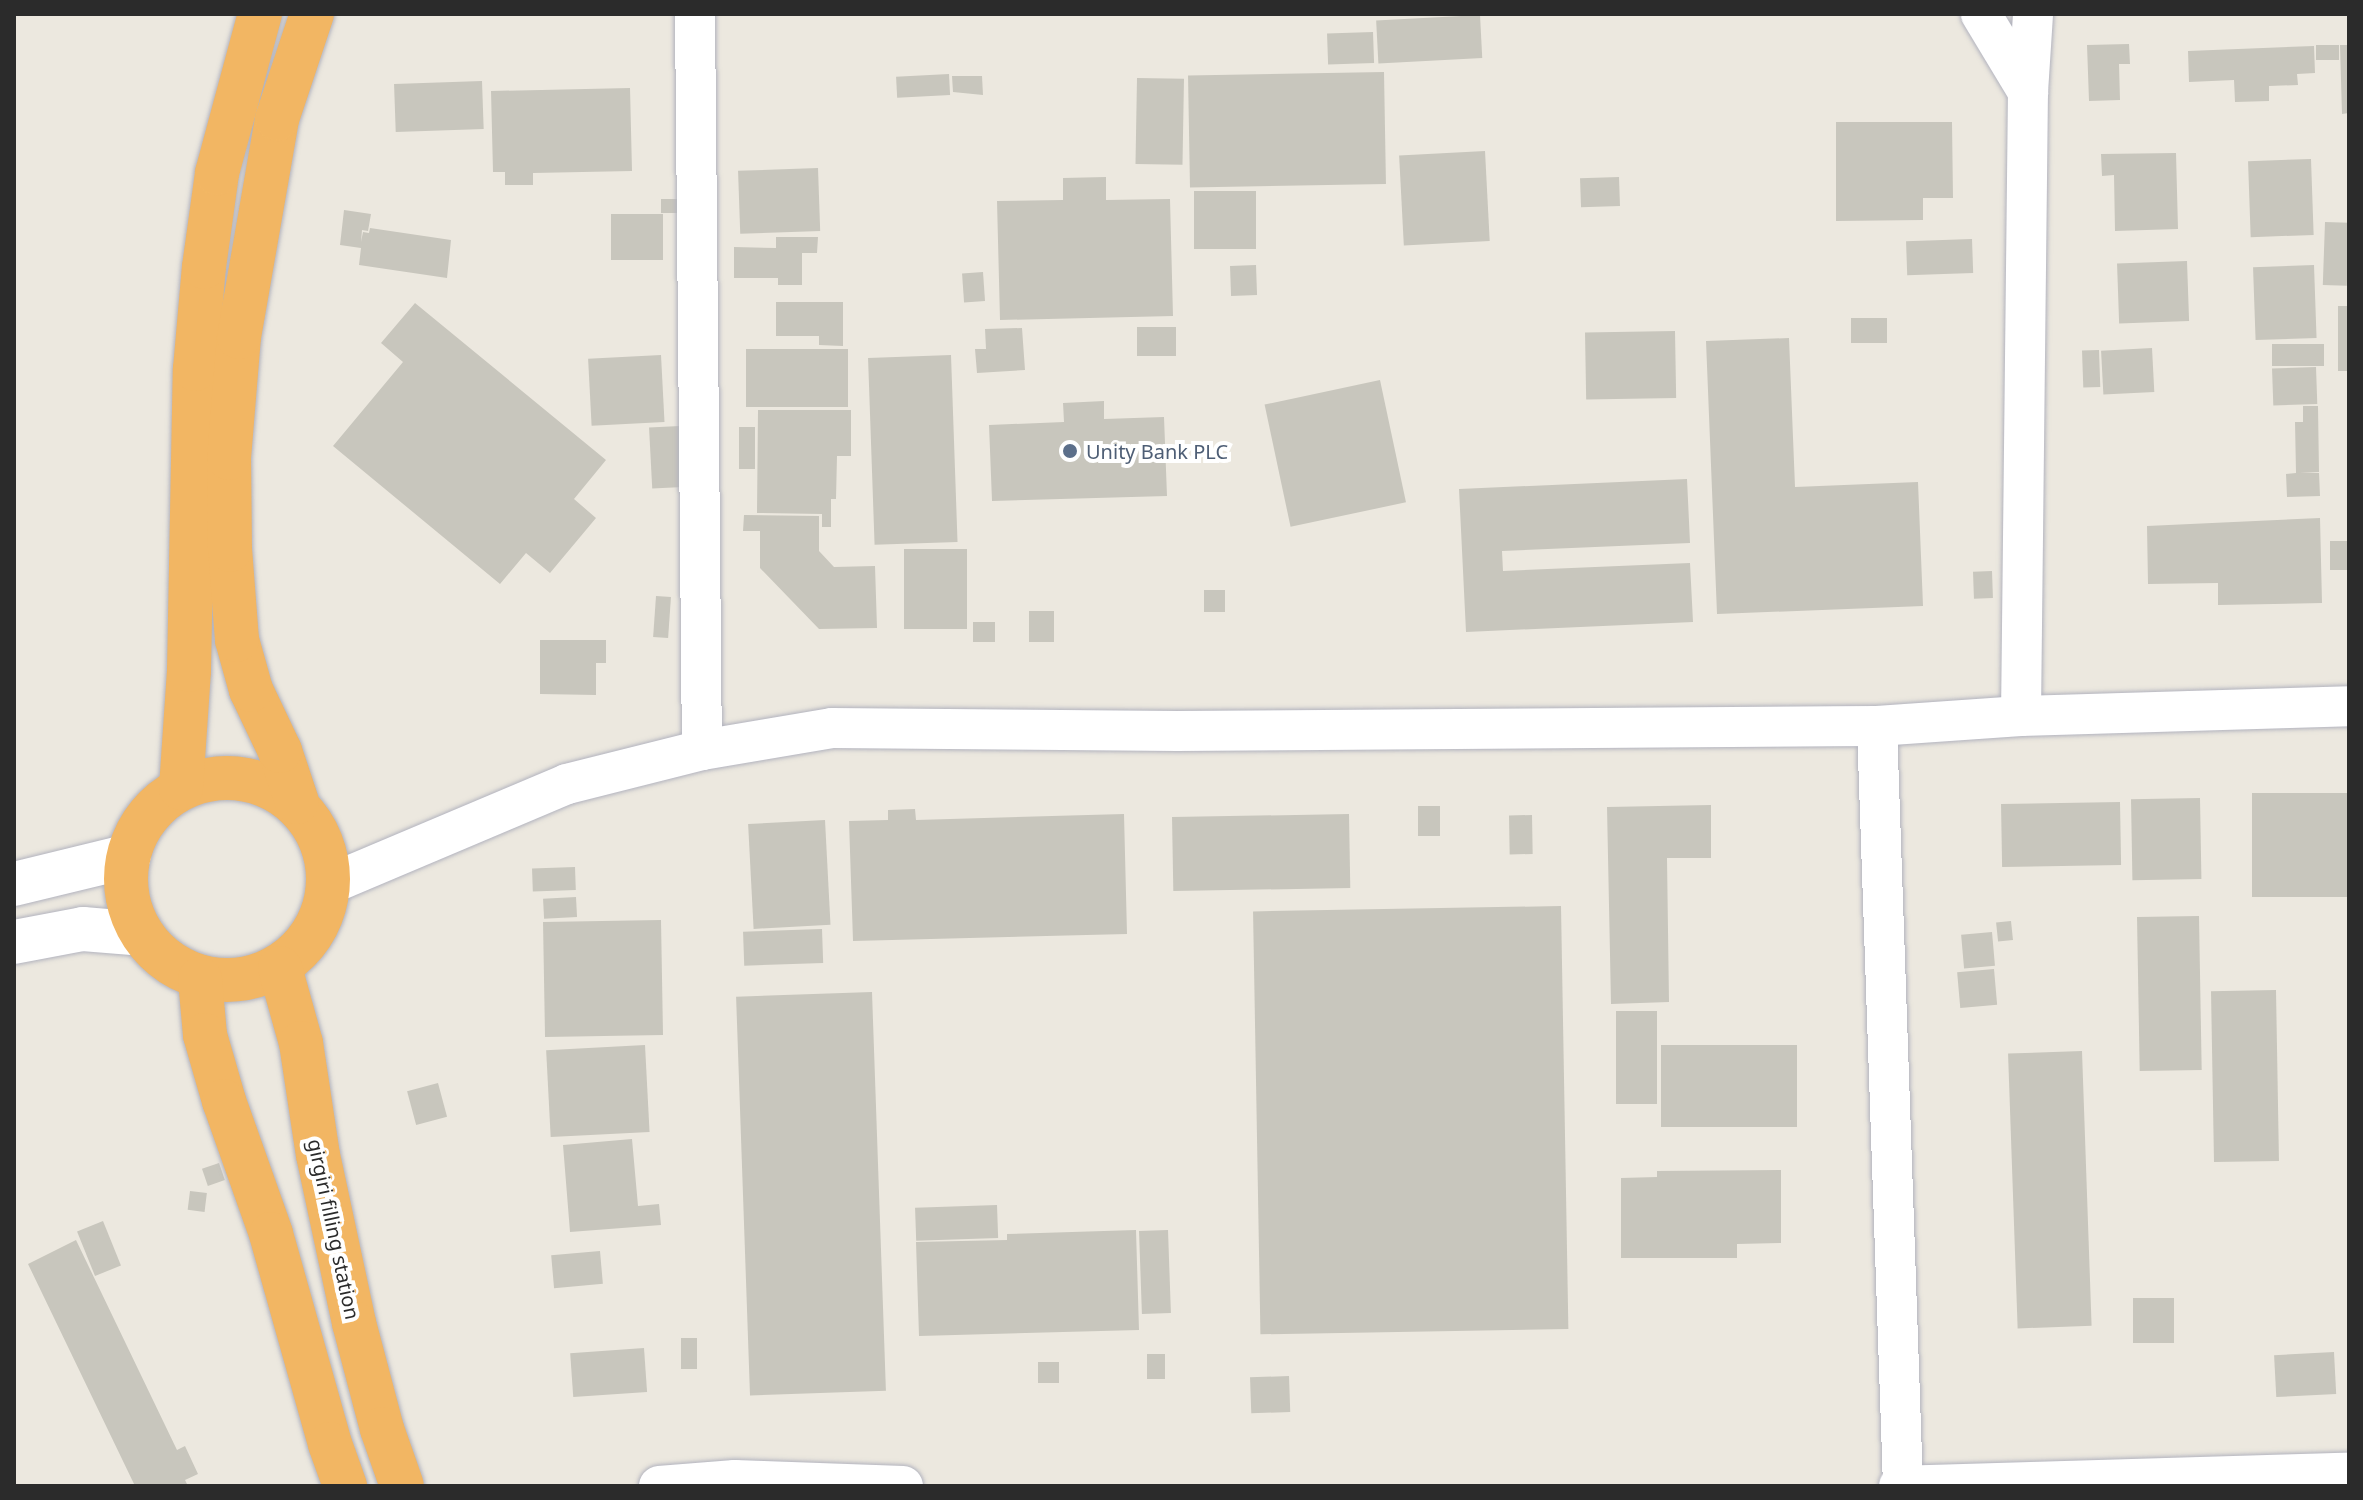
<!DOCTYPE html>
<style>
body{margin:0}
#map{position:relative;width:2363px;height:1500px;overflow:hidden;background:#ece8df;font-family:"Noto Sans",sans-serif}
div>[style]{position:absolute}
.building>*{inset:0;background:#c8c6bd;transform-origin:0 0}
.roads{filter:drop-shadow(0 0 2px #b2b3be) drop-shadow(0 0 2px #b2b3be)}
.street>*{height:40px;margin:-20px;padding:0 20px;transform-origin:20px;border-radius:20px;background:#fff}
.secondary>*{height:44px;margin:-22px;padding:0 22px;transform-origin:22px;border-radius:22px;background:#fff}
.highway>*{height:44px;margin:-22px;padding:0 22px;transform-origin:22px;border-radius:22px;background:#f2b663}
.highway>.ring{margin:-22px;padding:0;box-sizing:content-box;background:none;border:44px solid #f2b663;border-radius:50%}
.dots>*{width:22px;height:22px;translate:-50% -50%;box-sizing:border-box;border:4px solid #fff;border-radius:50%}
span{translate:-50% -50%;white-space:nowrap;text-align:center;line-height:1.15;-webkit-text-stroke:8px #fff;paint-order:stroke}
.service-label{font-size:20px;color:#4e5e75}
.left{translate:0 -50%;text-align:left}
.street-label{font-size:20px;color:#2b2b2b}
.frame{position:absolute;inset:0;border:16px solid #2b2b2b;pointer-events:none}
</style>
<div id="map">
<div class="building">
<div style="left:1480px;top:15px;width:43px;height:104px;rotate:87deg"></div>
<div style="left:1373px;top:32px;width:31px;height:46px;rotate:88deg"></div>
<div style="clip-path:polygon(2129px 44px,2130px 64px,2119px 64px,2120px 100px,2089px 101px,2087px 45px)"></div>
<div style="left:2339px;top:45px;width:15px;height:23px;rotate:90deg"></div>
<div style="clip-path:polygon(2340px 45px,2349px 45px,2349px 113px,2342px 114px)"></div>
<div style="clip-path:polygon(2314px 46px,2315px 73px,2297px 74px,2298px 85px,2269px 86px,2269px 101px,2235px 102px,2234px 80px,2189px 82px,2188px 51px)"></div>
<div style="left:1384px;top:72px;width:112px;height:196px;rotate:89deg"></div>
<div style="left:949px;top:74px;width:21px;height:53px;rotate:87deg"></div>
<div style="clip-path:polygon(952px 76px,982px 76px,983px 95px,953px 92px)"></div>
<div style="left:1137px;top:78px;width:47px;height:86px;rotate:1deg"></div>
<div style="left:482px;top:81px;width:48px;height:88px;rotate:88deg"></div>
<div style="clip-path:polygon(630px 88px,632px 171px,533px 173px,533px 185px,505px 185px,505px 172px,493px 172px,491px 91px)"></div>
<div style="clip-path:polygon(1836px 122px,1952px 122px,1953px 198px,1923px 198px,1923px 220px,1836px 221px)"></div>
<div style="left:1485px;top:151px;width:90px;height:86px;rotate:87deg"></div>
<div style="clip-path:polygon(2176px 153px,2178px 229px,2115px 231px,2114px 175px,2102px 176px,2101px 154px)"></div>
<div style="left:2311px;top:159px;width:76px;height:63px;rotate:88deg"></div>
<div style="left:818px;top:168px;width:63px;height:80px;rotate:88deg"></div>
<div style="clip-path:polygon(1106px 177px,1106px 200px,1170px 199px,1173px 316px,1000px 320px,997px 201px,1063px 200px,1063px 178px)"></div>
<div style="left:1619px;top:177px;width:29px;height:39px;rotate:88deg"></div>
<div style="left:1194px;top:191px;width:62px;height:58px"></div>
<div style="left:661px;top:199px;width:16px;height:14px"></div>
<div style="clip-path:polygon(344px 210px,371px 214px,368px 231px,362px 230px,361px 242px,363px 232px,369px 233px,370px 228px,451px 240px,447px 278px,359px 265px,361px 248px,340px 245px)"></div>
<div style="left:611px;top:214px;width:52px;height:46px"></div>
<div style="left:2325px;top:222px;width:24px;height:63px;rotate:2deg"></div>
<div style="clip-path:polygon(776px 237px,818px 237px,817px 253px,802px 253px,802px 285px,778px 285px,778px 278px,734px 278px,734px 247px,776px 248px)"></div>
<div style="left:1972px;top:239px;width:34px;height:66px;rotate:88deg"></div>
<div style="left:2187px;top:261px;width:60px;height:70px;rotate:88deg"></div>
<div style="left:1256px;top:265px;width:30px;height:26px;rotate:88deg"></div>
<div style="left:2314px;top:265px;width:73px;height:61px;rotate:88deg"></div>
<div style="left:983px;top:272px;width:29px;height:21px;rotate:86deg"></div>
<div style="clip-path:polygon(776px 302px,843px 302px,843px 346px,819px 345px,819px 336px,776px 336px)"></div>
<div style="clip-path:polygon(415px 303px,606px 460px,574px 499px,596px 518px,550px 573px,526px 553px,500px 584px,333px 446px,403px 362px,381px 343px)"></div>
<div style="left:2338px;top:306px;width:11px;height:65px"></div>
<div style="left:1851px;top:318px;width:36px;height:25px"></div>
<div style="left:1137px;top:327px;width:39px;height:29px"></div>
<div style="clip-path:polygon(1022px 328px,1025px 370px,977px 373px,975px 349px,986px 349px,985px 329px)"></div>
<div style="left:1675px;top:331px;width:67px;height:90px;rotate:89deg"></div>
<div style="clip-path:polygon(1789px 338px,1795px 487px,1918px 482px,1923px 606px,1717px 614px,1706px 341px)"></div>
<div style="left:2272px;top:344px;width:52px;height:22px"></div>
<div style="left:2152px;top:348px;width:44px;height:51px;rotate:87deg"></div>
<div style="left:848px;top:349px;width:58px;height:102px;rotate:90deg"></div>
<div style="left:2099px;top:350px;width:37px;height:17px;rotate:88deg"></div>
<div style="left:661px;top:355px;width:67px;height:73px;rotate:87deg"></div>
<div style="left:951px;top:355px;width:187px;height:83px;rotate:88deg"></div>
<div style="left:2316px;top:367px;width:37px;height:44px;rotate:88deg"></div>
<div style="left:1380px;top:380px;width:125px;height:118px;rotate:78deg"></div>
<div style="clip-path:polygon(1104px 401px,1104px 419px,1164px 417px,1167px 496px,992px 501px,989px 425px,1064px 422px,1063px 403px)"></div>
<div style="clip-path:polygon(2303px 406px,2318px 406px,2319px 472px,2300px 473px,2319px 473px,2320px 496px,2287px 497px,2286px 474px,2296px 473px,2295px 422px,2303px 422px)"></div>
<div style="clip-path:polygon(758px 410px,851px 410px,851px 456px,837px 456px,836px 499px,831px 499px,831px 527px,822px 527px,822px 514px,757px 513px)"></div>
<div style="left:680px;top:426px;width:61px;height:31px;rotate:87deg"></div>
<div style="left:739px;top:427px;width:16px;height:42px"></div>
<div style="clip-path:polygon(1687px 479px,1690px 543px,1502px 551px,1503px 571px,1690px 563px,1693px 622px,1466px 632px,1459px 489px)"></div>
<div style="clip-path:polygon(744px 515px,819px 516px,819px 551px,834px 567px,875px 566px,877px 628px,819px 629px,760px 568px,760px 531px,743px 531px)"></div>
<div style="clip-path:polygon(2320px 518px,2322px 603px,2218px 605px,2218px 583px,2148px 584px,2147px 526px)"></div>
<div style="left:2349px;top:541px;width:29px;height:19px;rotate:90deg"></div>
<div style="left:904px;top:549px;width:63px;height:80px"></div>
<div style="left:1992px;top:571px;width:27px;height:19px;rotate:88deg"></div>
<div style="left:1225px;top:590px;width:22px;height:21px;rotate:90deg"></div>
<div style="left:656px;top:596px;width:15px;height:41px;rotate:4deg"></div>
<div style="left:1029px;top:611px;width:25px;height:31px"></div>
<div style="left:973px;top:622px;width:22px;height:20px"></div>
<div style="clip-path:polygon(540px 640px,606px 640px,606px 663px,596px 663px,596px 695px,540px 694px)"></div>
<div style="left:2349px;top:793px;width:104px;height:97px;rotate:90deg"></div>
<div style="left:2200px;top:798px;width:81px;height:69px;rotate:89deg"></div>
<div style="left:2120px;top:802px;width:63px;height:119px;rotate:89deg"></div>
<div style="clip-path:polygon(1711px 805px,1711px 858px,1667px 858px,1669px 1002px,1611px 1004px,1607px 807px)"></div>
<div style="left:1418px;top:806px;width:22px;height:30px"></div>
<div style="clip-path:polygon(915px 809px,916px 820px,1124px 814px,1127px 934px,853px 941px,849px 821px,888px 820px,888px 810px)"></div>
<div style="left:1349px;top:814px;width:74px;height:177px;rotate:89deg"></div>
<div style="left:1532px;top:815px;width:39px;height:23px;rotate:89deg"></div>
<div style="left:825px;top:820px;width:105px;height:77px;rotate:87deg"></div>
<div style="left:575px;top:867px;width:23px;height:43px;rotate:88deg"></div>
<div style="left:576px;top:897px;width:20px;height:33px;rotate:87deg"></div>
<div style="left:1561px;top:906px;width:423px;height:308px;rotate:89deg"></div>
<div style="left:2199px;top:916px;width:154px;height:62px;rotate:89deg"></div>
<div style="left:661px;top:920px;width:115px;height:118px;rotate:89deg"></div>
<div style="left:2011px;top:921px;width:19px;height:15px;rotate:84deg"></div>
<div style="left:822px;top:929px;width:34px;height:79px;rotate:88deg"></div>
<div style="left:1992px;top:932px;width:34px;height:31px;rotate:85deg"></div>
<div style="left:1994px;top:969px;width:36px;height:37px;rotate:85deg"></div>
<div style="left:2276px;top:990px;width:171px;height:65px;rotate:89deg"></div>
<div style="left:872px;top:992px;width:399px;height:136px;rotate:88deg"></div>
<div style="left:1616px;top:1011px;width:41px;height:93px"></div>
<div style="left:645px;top:1045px;width:87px;height:99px;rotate:87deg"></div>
<div style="left:1661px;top:1045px;width:136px;height:82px"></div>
<div style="left:2082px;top:1051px;width:275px;height:74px;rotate:88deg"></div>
<div style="left:438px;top:1083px;width:35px;height:32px;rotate:75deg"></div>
<div style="clip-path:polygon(632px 1139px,638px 1206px,659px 1204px,661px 1225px,570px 1232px,563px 1145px)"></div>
<div style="left:219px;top:1163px;width:18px;height:18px;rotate:71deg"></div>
<div style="clip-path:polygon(1781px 1170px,1781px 1243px,1737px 1244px,1737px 1258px,1621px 1258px,1621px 1178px,1657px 1177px,1657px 1171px)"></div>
<div style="left:190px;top:1191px;width:17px;height:19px;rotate:7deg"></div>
<div style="left:997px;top:1205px;width:33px;height:82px;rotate:88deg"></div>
<div style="left:103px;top:1221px;width:48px;height:28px;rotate:68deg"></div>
<div style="clip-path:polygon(1136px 1230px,1139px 1330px,919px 1336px,916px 1242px,1007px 1240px,1007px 1234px)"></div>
<div style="left:1168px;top:1230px;width:83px;height:29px;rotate:88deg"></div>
<div style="clip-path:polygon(76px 1240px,177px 1450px,185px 1446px,198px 1474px,185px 1480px,188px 1486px,135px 1486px,28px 1264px)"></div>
<div style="left:600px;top:1251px;width:33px;height:49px;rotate:85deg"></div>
<div style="left:2133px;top:1298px;width:41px;height:45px"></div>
<div style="left:681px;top:1338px;width:16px;height:31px"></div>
<div style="left:644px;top:1348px;width:44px;height:74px;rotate:86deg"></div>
<div style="left:2334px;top:1352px;width:42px;height:60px;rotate:87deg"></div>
<div style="left:1147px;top:1354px;width:18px;height:25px"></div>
<div style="left:1059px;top:1362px;width:21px;height:21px;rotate:90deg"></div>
<div style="left:1289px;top:1376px;width:36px;height:39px;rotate:88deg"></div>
</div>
<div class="roads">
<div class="street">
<div style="left:695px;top:14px;width:736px;rotate:89.46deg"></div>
<div style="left:1981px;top:14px;width:91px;rotate:58.9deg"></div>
<div style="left:2021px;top:716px;width:624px;rotate:-89.36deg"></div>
<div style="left:2028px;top:92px;width:78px;rotate:-86.3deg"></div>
<div style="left:1877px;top:726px;width:760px;rotate:88.04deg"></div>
<div style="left:328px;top:885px;width:259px;rotate:-22.9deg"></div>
<div style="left:567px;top:784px;width:139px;rotate:-14.1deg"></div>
<div style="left:702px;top:750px;width:132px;rotate:-9.6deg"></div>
<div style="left:832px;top:728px;width:345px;rotate:0.5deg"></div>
<div style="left:1177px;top:731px;width:700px;rotate:-0.41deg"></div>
<div style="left:1877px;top:726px;width:144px;rotate:-4deg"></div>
<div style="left:2021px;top:716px;width:328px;rotate:-1.7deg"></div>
<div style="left:659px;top:1486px;width:76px;rotate:-4.5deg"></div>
<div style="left:735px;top:1480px;width:168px;rotate:2deg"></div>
<div style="left:1899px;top:1486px;width:450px;rotate:-1.7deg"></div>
</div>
<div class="secondary">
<div style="left:14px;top:884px;width:118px;rotate:-13.7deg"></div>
<div style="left:14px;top:942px;width:70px;rotate:-10.7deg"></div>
<div style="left:83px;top:929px;width:59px;rotate:4.8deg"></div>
</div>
<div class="highway">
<div class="ring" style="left:126px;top:778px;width:158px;height:158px"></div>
<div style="left:181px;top:788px;width:118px;rotate:-86.1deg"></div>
<div style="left:189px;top:670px;width:301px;rotate:-88.9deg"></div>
<div style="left:195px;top:369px;width:102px;rotate:-85deg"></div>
<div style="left:204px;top:267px;width:95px;rotate:-82.1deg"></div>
<div style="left:217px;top:173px;width:165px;rotate:-74.9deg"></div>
<div style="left:297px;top:802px;width:54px;rotate:-108.4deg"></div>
<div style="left:280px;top:751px;width:68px;rotate:-115.4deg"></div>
<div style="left:251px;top:690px;width:52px;rotate:-105.6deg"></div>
<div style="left:237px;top:640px;width:90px;rotate:-94.4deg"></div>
<div style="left:230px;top:550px;width:92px;rotate:-90.6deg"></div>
<div style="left:229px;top:458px;width:121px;rotate:-85.3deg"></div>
<div style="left:239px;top:337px;width:221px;rotate:-80.1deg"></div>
<div style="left:277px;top:119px;width:111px;rotate:-71.6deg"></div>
<div style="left:280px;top:968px;width:78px;rotate:74.4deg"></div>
<div style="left:301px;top:1043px;width:113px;rotate:81.4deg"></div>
<div style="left:318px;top:1155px;width:172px;rotate:77.9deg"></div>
<div style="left:354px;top:1323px;width:110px;rotate:75.2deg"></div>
<div style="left:382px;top:1429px;width:60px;rotate:70.7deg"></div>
<div style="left:200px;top:979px;width:56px;rotate:84.9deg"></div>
<div style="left:205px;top:1035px;width:69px;rotate:73.9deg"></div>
<div style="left:224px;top:1101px;width:141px;rotate:70.5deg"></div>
<div style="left:271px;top:1234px;width:218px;rotate:74.3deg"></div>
<div style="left:330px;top:1444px;width:45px;rotate:70.3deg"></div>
</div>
</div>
<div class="dots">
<div style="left:1070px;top:451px;background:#5c6f8a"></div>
</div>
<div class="service-label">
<span class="left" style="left:1086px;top:451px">Unity Bank PLC</span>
</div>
<div class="street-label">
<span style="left:334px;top:1229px;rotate:78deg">girgiri filling station</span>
</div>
<div class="frame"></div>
</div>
